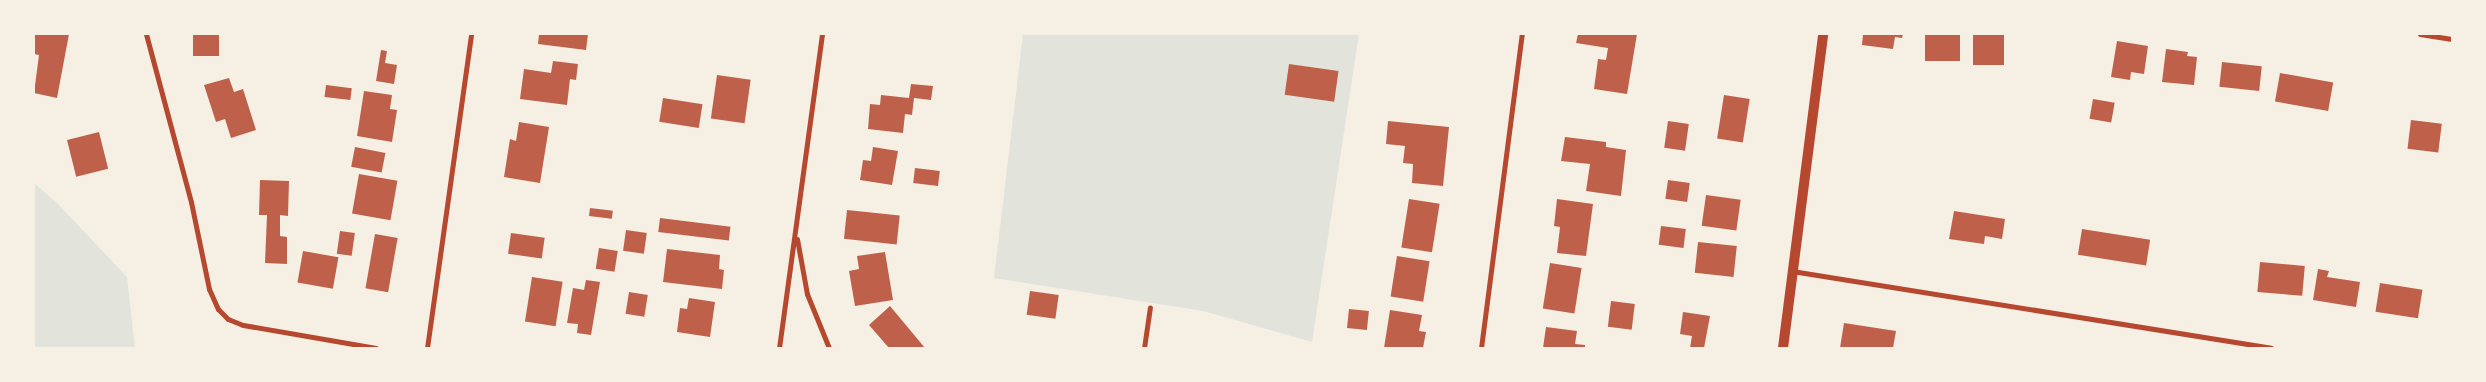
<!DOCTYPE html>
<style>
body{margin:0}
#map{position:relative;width:2486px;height:382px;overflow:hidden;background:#f6efe4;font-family:"Noto Sans",sans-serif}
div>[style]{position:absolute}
.green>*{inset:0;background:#e2e4dc}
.building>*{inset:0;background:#bf614a;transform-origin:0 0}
.minor>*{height:5px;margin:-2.5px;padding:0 2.5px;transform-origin:2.5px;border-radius:2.5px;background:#b5482f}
.secondary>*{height:10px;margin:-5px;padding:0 5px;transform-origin:5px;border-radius:5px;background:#b5482f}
span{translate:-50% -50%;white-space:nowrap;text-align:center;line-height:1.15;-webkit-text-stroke:5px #f6efe4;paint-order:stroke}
.frame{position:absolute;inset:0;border:35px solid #f6efe4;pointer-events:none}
</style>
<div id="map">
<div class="green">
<div style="clip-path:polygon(1023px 34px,1359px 34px,1312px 342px,1203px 311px,994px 278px)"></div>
<div style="clip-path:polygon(34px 183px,58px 204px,127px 277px,135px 348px,34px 348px)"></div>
</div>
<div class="building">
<div style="clip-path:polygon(34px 34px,69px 34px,57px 98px,34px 93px,39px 55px,34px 54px)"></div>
<div style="left:193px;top:34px;width:26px;height:22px"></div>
<div style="clip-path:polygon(539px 34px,588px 34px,586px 50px,538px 44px)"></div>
<div style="clip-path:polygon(1578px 34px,1637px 34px,1627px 94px,1594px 89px,1598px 59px,1606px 60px,1608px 48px,1576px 43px)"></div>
<div style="clip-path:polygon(1863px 34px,1903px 34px,1902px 38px,1895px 37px,1893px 49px,1862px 45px)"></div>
<div style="left:1925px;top:34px;width:35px;height:27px"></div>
<div style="left:1973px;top:34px;width:31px;height:31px"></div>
<div style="clip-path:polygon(2117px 41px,2148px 46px,2144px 74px,2131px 72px,2130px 80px,2111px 77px)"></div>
<div style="clip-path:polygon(2166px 49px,2188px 52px,2187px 56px,2197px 57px,2194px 85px,2162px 82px)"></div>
<div style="clip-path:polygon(381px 50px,387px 51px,385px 63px,397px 65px,394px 84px,376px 81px)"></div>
<div style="clip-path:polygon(553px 61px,578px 64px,576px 80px,570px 79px,567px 105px,520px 99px,524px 69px,551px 73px)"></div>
<div style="left:2222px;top:62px;width:40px;height:25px;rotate:6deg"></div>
<div style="left:1289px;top:64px;width:50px;height:31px;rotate:8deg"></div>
<div style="left:2280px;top:73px;width:54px;height:29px;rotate:10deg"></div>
<div style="left:717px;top:75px;width:34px;height:44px;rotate:8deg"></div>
<div style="clip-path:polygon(229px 78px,234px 92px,243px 89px,256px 130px,231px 138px,225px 119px,216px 122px,204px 85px)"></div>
<div style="clip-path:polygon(911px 84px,933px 86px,931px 100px,914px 98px,912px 115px,905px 114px,903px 133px,868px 129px,870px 104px,880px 105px,881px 95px,909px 98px)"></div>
<div style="left:326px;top:85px;width:26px;height:12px;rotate:7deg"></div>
<div style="clip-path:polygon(364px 91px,392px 95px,390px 109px,397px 110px,392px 142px,357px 136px)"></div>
<div style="left:1724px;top:95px;width:26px;height:44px;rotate:9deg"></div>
<div style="left:663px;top:98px;width:40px;height:24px;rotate:9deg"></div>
<div style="left:2093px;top:99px;width:22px;height:20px;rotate:10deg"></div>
<div style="left:2411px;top:120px;width:31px;height:29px;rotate:7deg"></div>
<div style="clip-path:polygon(1388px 121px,1449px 127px,1443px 186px,1412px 183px,1413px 164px,1403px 163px,1405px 146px,1386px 144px)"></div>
<div style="left:1668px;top:121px;width:21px;height:27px;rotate:8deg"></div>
<div style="clip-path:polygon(519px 122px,549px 127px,540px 183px,504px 177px,510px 139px,516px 141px)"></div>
<div style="left:99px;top:132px;width:38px;height:33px;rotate:76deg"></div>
<div style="clip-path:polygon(1565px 137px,1606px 142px,1606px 147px,1626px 150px,1621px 196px,1586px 191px,1590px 164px,1561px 161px)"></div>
<div style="left:355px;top:147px;width:31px;height:20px;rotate:11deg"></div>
<div style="clip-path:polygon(873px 147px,898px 151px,892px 185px,860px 180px,863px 160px,871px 161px)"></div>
<div style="left:915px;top:168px;width:25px;height:15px;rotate:7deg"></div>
<div style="left:359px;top:174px;width:39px;height:40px;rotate:10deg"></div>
<div style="clip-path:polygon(260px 180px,289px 181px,288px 216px,280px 215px,280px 236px,287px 237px,287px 264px,265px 263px,267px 215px,259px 215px)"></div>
<div style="left:1668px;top:180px;width:22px;height:19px;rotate:8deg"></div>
<div style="left:1706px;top:195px;width:35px;height:31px;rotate:8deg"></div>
<div style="left:1409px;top:199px;width:31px;height:49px;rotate:9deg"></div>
<div style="clip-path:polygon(1557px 199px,1593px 204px,1586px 256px,1557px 253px,1560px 227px,1554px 226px)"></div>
<div style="left:590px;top:208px;width:23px;height:8px;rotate:7deg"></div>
<div style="left:847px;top:210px;width:53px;height:29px;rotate:6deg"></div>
<div style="clip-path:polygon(1954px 211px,2005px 219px,2002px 239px,1985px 236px,1984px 244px,1949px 239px)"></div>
<div style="left:660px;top:218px;width:71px;height:14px;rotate:7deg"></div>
<div style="left:1661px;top:226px;width:25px;height:19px;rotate:7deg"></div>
<div style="left:2082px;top:229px;width:69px;height:26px;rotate:9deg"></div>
<div style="left:626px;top:230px;width:21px;height:21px;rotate:8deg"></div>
<div style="left:340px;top:231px;width:15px;height:23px;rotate:8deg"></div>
<div style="left:511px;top:233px;width:34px;height:21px;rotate:8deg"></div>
<div style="left:375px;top:234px;width:23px;height:55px;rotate:10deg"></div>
<div style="left:1698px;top:242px;width:39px;height:31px;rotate:6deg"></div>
<div style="left:599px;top:248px;width:19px;height:21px;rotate:9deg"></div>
<div style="clip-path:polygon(667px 249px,720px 255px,719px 269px,724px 270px,722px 289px,663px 282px)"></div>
<div style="left:303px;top:251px;width:36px;height:32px;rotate:10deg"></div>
<div style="clip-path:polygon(885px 252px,893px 300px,855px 306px,849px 271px,859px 269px,857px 256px)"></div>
<div style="left:1397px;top:256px;width:33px;height:41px;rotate:9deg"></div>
<div style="left:2260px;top:262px;width:45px;height:30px;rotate:5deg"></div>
<div style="left:1550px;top:263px;width:32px;height:46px;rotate:9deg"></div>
<div style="clip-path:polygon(2318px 269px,2329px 271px,2327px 277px,2360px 282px,2356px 307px,2313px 300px)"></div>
<div style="left:532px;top:277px;width:31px;height:45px;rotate:9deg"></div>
<div style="clip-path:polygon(586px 280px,600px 282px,591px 335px,577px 333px,578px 324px,567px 323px,573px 288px,584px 290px)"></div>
<div style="left:2380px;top:283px;width:43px;height:29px;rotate:9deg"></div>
<div style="left:1030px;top:291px;width:29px;height:24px;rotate:8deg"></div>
<div style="left:629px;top:292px;width:19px;height:22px;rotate:9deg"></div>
<div style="clip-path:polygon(689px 298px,715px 302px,710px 337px,677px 332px,680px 308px,687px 309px)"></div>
<div style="left:1611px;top:301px;width:24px;height:26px;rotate:7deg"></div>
<div style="clip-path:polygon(890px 306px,925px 348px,889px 348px,869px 325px)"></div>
<div style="left:1349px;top:309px;width:20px;height:19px;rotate:6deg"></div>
<div style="clip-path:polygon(1390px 310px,1422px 315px,1419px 331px,1426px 332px,1423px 348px,1384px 348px)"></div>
<div style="clip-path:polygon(1683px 312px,1710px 316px,1704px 348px,1690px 348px,1692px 336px,1680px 334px)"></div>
<div style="clip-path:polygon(1844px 323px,1896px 331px,1893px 348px,1840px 348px)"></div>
<div style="clip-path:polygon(1546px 327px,1577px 331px,1575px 344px,1585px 345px,1585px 348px,1543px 348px)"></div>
</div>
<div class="minor">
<div style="left:146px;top:34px;width:174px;rotate:75deg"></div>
<div style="left:191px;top:202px;width:89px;rotate:78.3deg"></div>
<div style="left:209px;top:289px;width:22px;rotate:66deg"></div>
<div style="left:218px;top:309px;width:14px;rotate:45deg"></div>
<div style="left:228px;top:319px;width:16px;rotate:22deg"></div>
<div style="left:243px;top:325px;width:135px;rotate:9.8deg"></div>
<div style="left:2420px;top:34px;width:32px;rotate:9deg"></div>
<div style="left:797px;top:239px;width:56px;rotate:79.7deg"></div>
<div style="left:807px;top:294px;width:58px;rotate:67.8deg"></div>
<div style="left:1792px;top:271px;width:485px;rotate:9.1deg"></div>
<div style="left:427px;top:348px;width:317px;rotate:-82deg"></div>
<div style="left:779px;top:348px;width:317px;rotate:-82.2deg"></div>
<div style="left:1144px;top:348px;width:41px;rotate:-81.7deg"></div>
<div style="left:1481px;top:348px;width:317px;rotate:-82.6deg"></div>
</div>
<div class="secondary">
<div style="left:1783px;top:348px;width:317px;rotate:-82.7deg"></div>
</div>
<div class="frame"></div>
</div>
